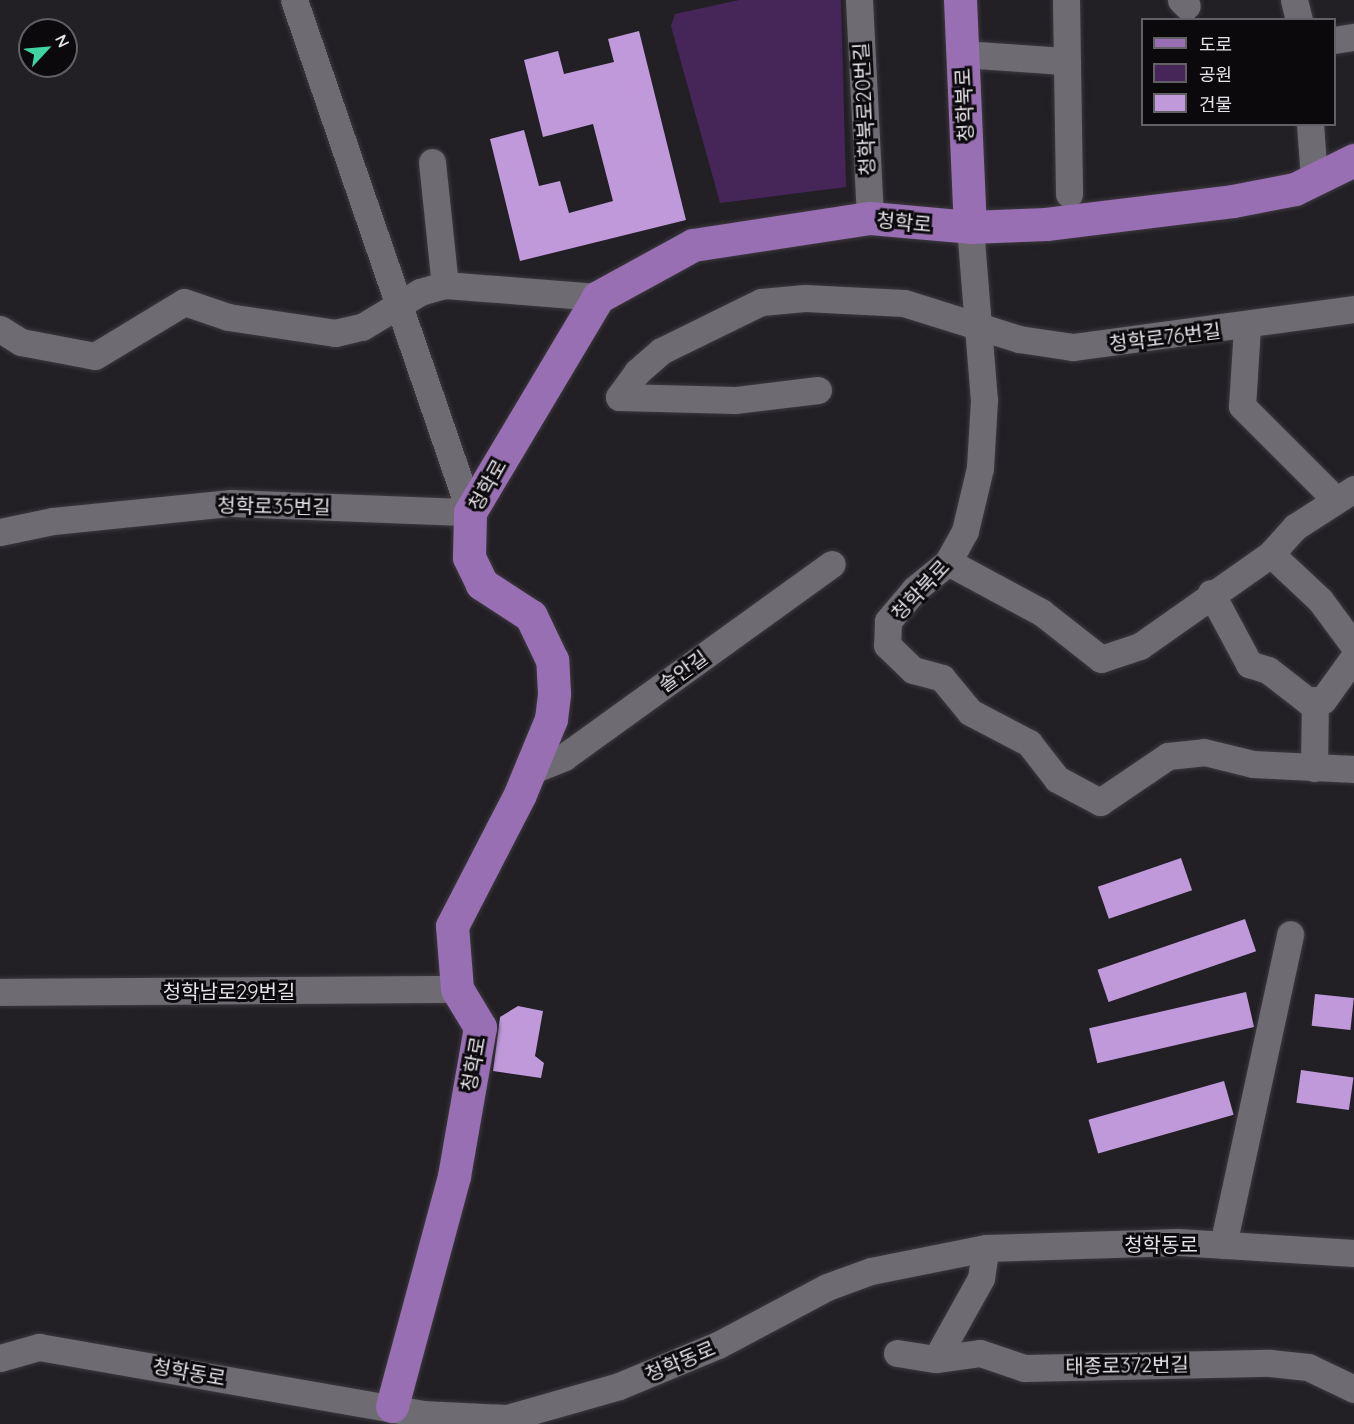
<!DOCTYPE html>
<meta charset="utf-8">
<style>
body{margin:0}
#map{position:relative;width:1354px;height:1424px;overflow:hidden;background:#221f25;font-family:Quicksand,"Noto Sans KR",sans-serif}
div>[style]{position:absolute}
.green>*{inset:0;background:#462559}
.building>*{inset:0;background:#bf99da;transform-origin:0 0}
.roads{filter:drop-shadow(0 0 2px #3c393e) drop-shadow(0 0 2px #3c393e)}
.minor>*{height:27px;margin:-13.5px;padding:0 13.5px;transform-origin:13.5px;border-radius:13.5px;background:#6f6b72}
.major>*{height:33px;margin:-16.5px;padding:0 16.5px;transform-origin:16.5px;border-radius:16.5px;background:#986fb2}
span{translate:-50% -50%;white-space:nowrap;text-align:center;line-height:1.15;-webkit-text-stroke:6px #0b090c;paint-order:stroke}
.street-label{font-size:20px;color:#e5e3e7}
.legend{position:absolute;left:1141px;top:18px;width:195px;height:108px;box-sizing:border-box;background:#0b090c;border:2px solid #626064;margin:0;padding:8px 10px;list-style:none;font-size:18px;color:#e5e3e7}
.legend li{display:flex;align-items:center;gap:12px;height:30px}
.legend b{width:30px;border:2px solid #626064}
.north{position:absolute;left:18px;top:18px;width:60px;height:60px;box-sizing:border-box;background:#0b090c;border:2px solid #626064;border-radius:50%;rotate:64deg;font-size:16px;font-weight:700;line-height:24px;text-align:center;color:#e5e3e7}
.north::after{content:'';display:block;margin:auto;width:21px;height:27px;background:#40d4a2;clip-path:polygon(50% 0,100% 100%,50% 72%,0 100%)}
</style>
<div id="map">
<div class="green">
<div style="clip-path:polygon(739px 0,841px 0,846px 187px,720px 203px,671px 26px,675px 14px)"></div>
</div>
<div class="building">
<div style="clip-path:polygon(639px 31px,686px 220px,520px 261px,490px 139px,524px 130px,539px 186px,560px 181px,569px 213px,613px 201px,593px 124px,543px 137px,524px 60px,558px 51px,564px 74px,614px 62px,608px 39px)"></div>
<div style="left:1181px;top:858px;width:34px;height:88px;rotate:71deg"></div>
<div style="left:1245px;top:919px;width:34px;height:156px;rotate:71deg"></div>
<div style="left:1246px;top:992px;width:36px;height:161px;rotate:77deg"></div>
<div style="left:1315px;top:994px;width:39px;height:32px;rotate:6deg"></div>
<div style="clip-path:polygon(518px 1006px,543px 1011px,535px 1056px,544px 1063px,541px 1078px,493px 1071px,500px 1017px)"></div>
<div style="left:1301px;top:1070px;width:53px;height:33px;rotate:8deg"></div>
<div style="left:1224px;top:1081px;width:35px;height:141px;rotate:74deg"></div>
</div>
<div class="roads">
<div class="minor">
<div style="left:859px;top:0;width:218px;rotate:87.1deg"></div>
<div style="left:1066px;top:0;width:194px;rotate:89.1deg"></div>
<div style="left:1181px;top:0;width:8px;rotate:45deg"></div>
<div style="left:1294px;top:0;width:21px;rotate:76deg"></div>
<div style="left:1334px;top:40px;width:20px;rotate:-9deg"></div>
<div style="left:962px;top:54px;width:103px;rotate:3.9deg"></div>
<div style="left:1310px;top:124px;width:55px;rotate:85.8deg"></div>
<div style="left:432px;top:162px;width:124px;rotate:84deg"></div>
<div style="left:970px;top:227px;width:174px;rotate:85.4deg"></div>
<div style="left:984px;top:400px;width:68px;rotate:93.4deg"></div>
<div style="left:980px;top:468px;width:65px;rotate:103.4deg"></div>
<div style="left:965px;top:531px;width:35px;rotate:119deg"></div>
<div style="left:948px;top:562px;width:43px;rotate:140.7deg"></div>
<div style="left:915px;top:589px;width:42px;rotate:130.2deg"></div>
<div style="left:888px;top:621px;width:24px;rotate:92deg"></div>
<div style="left:887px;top:645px;width:36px;rotate:44deg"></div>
<div style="left:913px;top:670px;width:30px;rotate:15deg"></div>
<div style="left:942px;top:678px;width:44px;rotate:50.5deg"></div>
<div style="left:970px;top:712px;width:67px;rotate:27.7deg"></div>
<div style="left:1029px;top:743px;width:46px;rotate:52.1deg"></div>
<div style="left:1057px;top:779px;width:49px;rotate:28.1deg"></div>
<div style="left:1100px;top:802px;width:82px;rotate:-34.1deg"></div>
<div style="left:1168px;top:756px;width:36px;rotate:-6deg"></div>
<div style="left:1204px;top:752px;width:50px;rotate:13.8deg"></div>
<div style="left:1253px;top:764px;width:101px;rotate:2.8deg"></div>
<div style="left:1247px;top:327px;width:79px;rotate:93.6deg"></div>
<div style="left:1242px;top:406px;width:133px;rotate:45deg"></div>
<div style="left:0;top:329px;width:25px;rotate:32deg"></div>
<div style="left:21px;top:342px;width:75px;rotate:10.7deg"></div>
<div style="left:95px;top:356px;width:104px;rotate:-31.2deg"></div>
<div style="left:184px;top:302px;width:46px;rotate:18.8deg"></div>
<div style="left:228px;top:317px;width:108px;rotate:8.5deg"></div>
<div style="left:335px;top:333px;width:28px;rotate:-13deg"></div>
<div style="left:362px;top:327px;width:68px;rotate:-31.1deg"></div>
<div style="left:420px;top:292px;width:26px;rotate:-16deg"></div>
<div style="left:445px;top:285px;width:153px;rotate:4.5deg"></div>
<div style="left:818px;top:390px;width:84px;rotate:173.1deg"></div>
<div style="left:735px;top:400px;width:116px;rotate:-178.5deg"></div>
<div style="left:619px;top:397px;width:31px;rotate:-54deg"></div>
<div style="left:637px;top:372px;width:32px;rotate:-41deg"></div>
<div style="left:661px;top:351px;width:111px;rotate:-26.1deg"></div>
<div style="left:761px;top:302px;width:44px;rotate:-5.2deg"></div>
<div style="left:805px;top:298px;width:99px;rotate:2.9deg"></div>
<div style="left:904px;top:303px;width:121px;rotate:17.4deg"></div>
<div style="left:1019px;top:339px;width:55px;rotate:8.4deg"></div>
<div style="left:1073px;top:347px;width:284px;rotate:-7.7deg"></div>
<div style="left:1354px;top:489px;width:70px;rotate:147.2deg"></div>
<div style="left:1295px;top:527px;width:36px;rotate:132deg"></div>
<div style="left:1271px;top:554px;width:67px;rotate:43.2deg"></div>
<div style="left:1320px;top:600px;width:57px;rotate:53.5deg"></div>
<div style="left:0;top:532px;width:54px;rotate:-11.7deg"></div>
<div style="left:53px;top:521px;width:179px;rotate:-5.8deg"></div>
<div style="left:231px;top:503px;width:239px;rotate:2.2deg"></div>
<div style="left:470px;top:512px;width:541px;rotate:-108.97deg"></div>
<div style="left:948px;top:562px;width:106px;rotate:28.3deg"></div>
<div style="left:1041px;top:612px;width:76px;rotate:38.1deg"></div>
<div style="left:1101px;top:659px;width:41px;rotate:-18.4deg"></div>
<div style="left:1140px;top:646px;width:160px;rotate:-35.1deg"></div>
<div style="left:1211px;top:593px;width:81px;rotate:61.8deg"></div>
<div style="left:1249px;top:664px;width:20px;rotate:18deg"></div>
<div style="left:1268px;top:670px;width:51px;rotate:37.8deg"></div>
<div style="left:1308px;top:701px;width:15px;rotate:-4deg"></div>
<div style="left:1323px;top:700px;width:53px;rotate:-54.2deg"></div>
<div style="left:1314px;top:768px;width:68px;rotate:-89.2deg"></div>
<div style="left:530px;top:771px;width:37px;rotate:-22deg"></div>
<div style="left:564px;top:757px;width:330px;rotate:-35.8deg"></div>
<div style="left:0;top:992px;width:457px;rotate:-0.4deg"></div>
<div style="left:1223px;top:1245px;width:318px;rotate:-77.8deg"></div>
<div style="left:897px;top:1353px;width:39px;rotate:9deg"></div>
<div style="left:936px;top:1359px;width:44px;rotate:-7.8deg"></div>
<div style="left:980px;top:1353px;width:46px;rotate:18.8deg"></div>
<div style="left:1024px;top:1368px;width:246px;rotate:-1.2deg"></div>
<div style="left:1270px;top:1363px;width:38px;rotate:6deg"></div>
<div style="left:1308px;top:1367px;width:51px;rotate:25.6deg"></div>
<div style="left:0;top:1358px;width:41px;rotate:-15.8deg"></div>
<div style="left:39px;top:1347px;width:389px;rotate:9.9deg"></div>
<div style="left:422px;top:1414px;width:85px;rotate:2.7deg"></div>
<div style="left:507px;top:1418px;width:116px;rotate:-15.9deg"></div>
<div style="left:619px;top:1386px;width:107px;rotate:-22.5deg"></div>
<div style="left:718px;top:1345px;width:123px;rotate:-28deg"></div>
<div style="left:827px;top:1287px;width:47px;rotate:-20deg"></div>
<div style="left:871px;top:1271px;width:117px;rotate:-11.3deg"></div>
<div style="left:986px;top:1248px;width:192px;rotate:-1.8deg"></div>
<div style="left:1178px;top:1242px;width:176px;rotate:3.6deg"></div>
<div style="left:936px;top:1359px;width:93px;rotate:-60.9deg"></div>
<div style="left:981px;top:1278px;width:30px;rotate:-81deg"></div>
</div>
<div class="major">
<div style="left:960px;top:0;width:227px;rotate:87.5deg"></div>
<div style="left:392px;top:1406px;width:238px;rotate:-74.9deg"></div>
<div style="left:454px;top:1176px;width:151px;rotate:-80.1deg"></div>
<div style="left:480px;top:1027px;width:44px;rotate:-121.2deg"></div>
<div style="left:457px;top:989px;width:63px;rotate:-94.5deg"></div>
<div style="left:452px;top:926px;width:148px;rotate:-62.7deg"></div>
<div style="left:520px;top:794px;width:81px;rotate:-67.5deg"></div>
<div style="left:551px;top:719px;width:26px;rotate:-83deg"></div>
<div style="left:554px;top:693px;width:33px;rotate:-93deg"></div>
<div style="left:552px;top:660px;width:49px;rotate:-115.5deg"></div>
<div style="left:531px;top:616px;width:59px;rotate:-146.9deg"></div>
<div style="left:482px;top:584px;width:30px;rotate:-116deg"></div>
<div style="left:469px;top:557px;width:45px;rotate:-88.7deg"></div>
<div style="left:470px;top:512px;width:250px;rotate:-59.2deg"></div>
<div style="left:598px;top:297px;width:108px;rotate:-28.7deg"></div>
<div style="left:693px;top:245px;width:179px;rotate:-8.7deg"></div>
<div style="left:870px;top:218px;width:100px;rotate:5.1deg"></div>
<div style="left:970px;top:227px;width:76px;rotate:-2.3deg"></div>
<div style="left:1046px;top:224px;width:188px;rotate:-7deg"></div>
<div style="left:1233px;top:201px;width:63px;rotate:-11deg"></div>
<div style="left:1295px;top:189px;width:66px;rotate:-26.2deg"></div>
</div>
</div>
<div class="street-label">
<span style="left:964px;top:105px;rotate:-93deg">청학북로</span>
<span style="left:864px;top:109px;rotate:-93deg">청학북로20번길</span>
<span style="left:904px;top:222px;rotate:5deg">청학로</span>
<span style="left:1165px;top:337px;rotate:-7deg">청학로76번길</span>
<span style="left:487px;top:485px;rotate:-61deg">청학로</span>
<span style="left:274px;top:506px;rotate:1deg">청학로35번길</span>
<span style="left:920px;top:590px;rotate:-47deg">청학북로</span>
<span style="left:683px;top:671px;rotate:-36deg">솔안길</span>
<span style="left:229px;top:991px">청학남로29번길</span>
<span style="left:473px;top:1064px;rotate:-80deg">청학로</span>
<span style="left:1161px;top:1244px">청학동로</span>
<span style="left:680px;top:1361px;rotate:-23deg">청학동로</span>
<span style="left:1127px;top:1365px;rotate:-1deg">태종로372번길</span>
<span style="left:189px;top:1372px;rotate:10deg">청학동로</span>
</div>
<ul class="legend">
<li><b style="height:8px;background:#986fb2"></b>도로</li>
<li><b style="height:16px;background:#462559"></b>공원</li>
<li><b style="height:16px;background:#bf99da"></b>건물</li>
</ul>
<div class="north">N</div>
</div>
